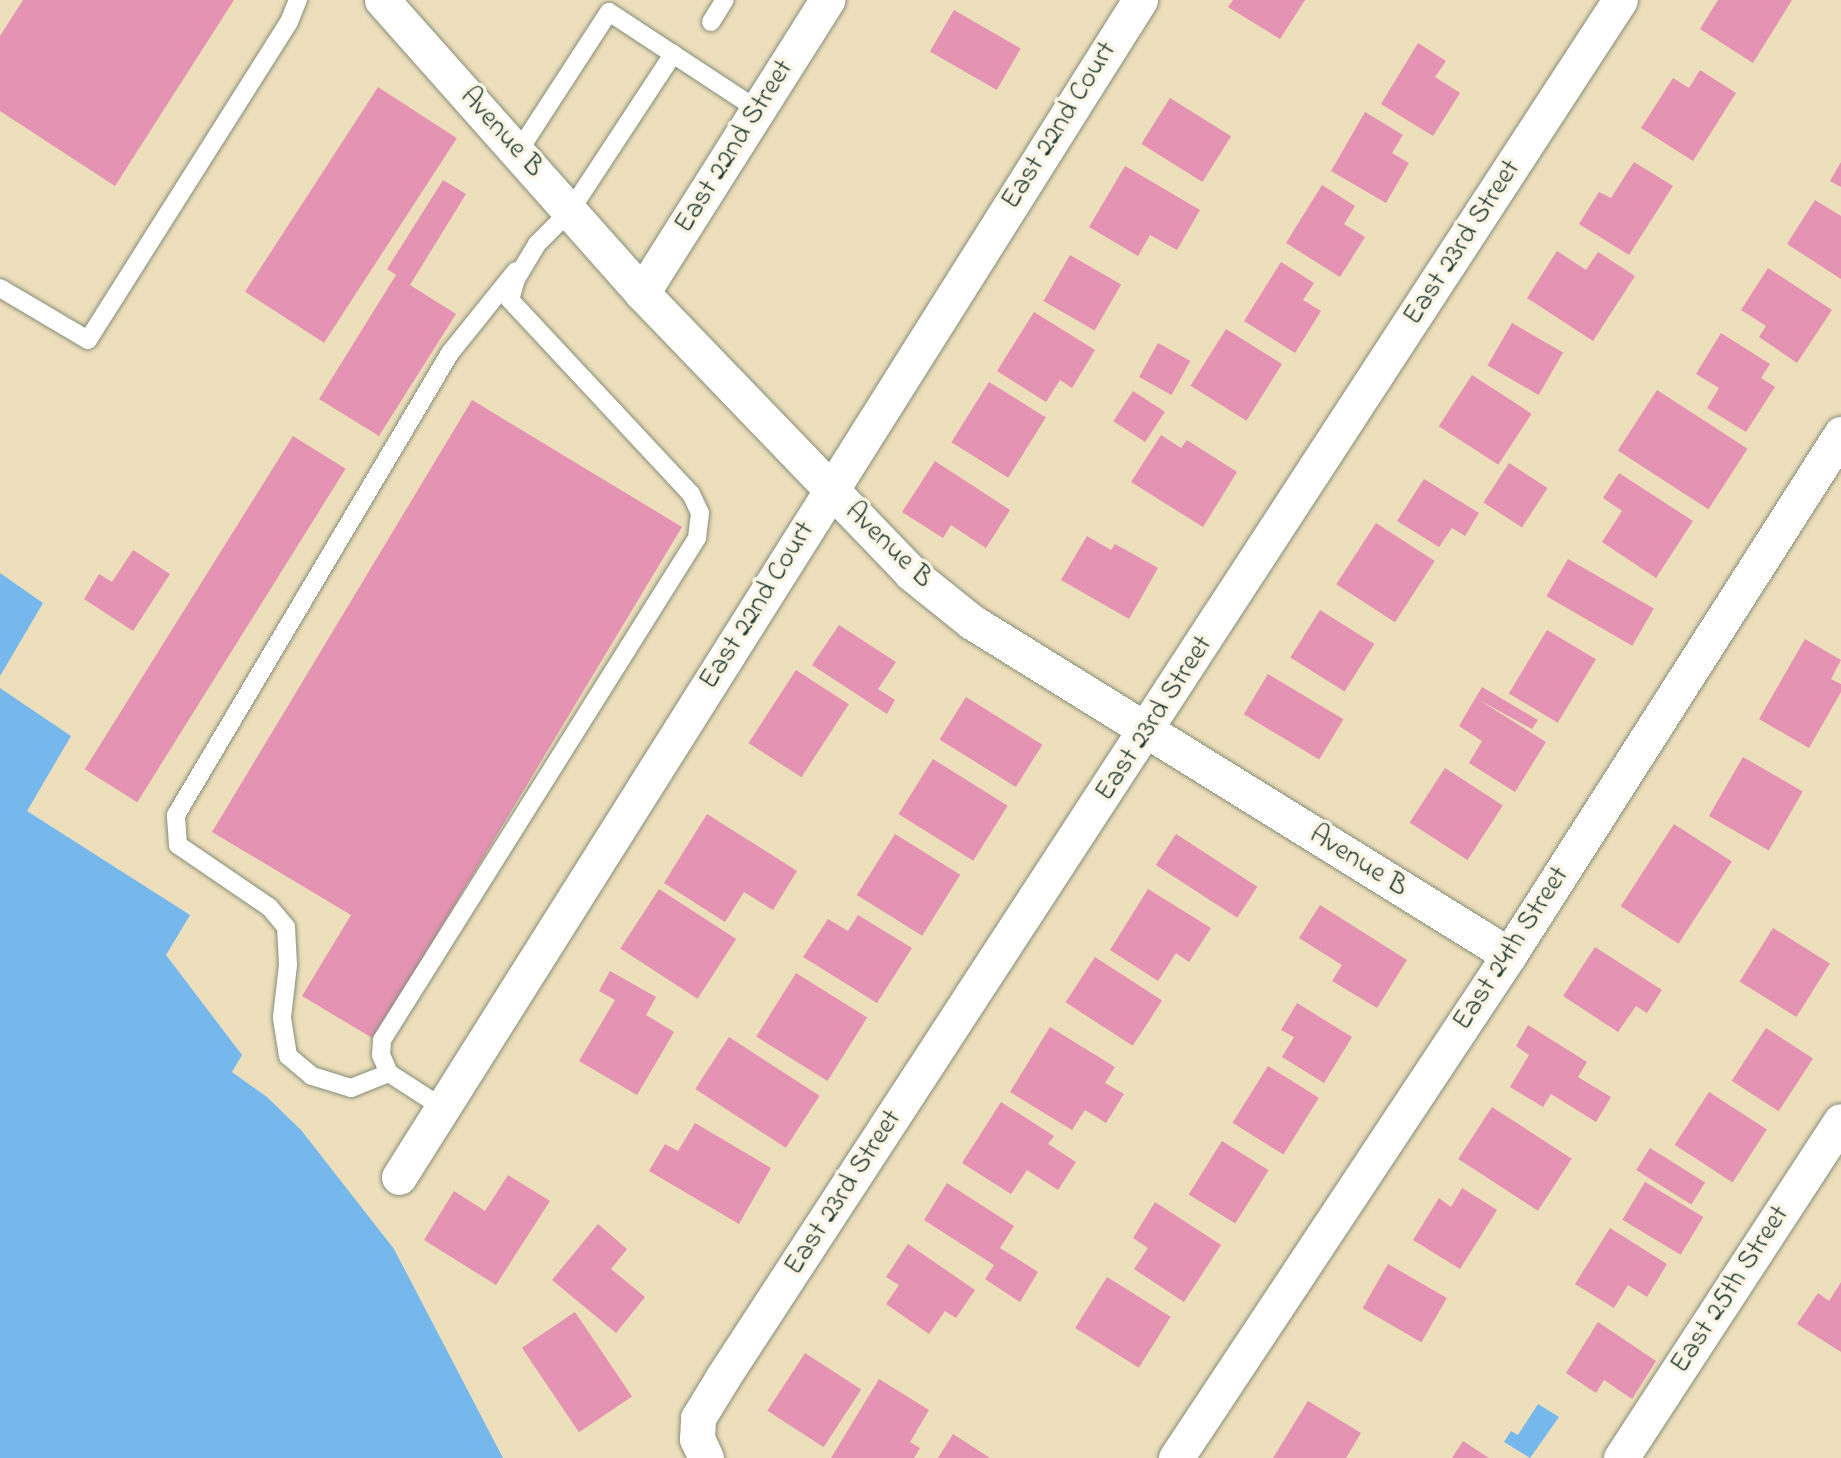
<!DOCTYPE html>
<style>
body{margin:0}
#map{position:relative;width:1841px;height:1458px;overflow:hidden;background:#eddfbc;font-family:"Indie Flower",sans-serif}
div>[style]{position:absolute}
.water>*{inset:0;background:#76b8eb}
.building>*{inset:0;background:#e493b2;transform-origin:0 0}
.roads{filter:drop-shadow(0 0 2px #868e78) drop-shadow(0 0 2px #868e78)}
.service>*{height:18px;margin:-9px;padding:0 9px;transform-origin:9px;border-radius:9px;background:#fff}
.minor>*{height:35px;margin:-17.5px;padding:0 17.5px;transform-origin:17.5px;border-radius:17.5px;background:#fff}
span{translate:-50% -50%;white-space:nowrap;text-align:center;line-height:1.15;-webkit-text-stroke:7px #fcf5e5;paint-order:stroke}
.street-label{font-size:28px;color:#1f3d34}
</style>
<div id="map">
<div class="water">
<div style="clip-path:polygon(0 573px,43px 603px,0 676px)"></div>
<div style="clip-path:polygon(0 688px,71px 736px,27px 811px,190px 915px,166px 955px,242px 1055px,232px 1072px,267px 1097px,301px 1130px,394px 1249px,503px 1458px,0 1458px)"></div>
<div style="clip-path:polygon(1538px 1404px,1559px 1417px,1530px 1458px,1504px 1442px,1511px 1431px,1518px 1435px)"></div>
</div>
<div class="building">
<div style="clip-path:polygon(23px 0,234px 0,115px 186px,0 111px,0 36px)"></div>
<div style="clip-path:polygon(1233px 0,1305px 0,1280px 39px,1228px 7px)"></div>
<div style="clip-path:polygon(1718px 0,1792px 0,1753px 63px,1700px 29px)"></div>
<div style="left:954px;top:10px;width:77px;height:48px;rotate:30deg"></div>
<div style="clip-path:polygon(1418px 43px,1446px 61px,1435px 77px,1460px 93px,1433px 136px,1381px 104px)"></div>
<div style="clip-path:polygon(1700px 70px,1736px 93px,1693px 161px,1641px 128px,1673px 78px,1689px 88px)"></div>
<div style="left:378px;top:87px;width:94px;height:244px;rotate:33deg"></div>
<div style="left:1170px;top:98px;width:72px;height:54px;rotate:32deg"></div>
<div style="clip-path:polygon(1365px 112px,1403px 135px,1392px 153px,1409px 163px,1386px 203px,1331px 171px)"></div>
<div style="clip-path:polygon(1634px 162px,1673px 186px,1629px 255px,1579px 224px,1599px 192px,1611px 198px)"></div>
<div style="clip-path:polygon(1841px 162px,1841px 187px,1830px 181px)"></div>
<div style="clip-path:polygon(1125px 166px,1200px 210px,1177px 250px,1150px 235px,1138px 256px,1089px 227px)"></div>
<div style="clip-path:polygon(443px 180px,466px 194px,410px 285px,456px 314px,379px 436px,319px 399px,396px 275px,387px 269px)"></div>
<div style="clip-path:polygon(1322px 185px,1355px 206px,1344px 224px,1365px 237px,1340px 277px,1286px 243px)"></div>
<div style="clip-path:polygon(1815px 200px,1841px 216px,1841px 279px,1787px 244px)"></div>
<div style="clip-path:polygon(1557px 251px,1586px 270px,1598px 252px,1635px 276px,1593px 341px,1527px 298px)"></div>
<div style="left:1070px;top:255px;width:59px;height:53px;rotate:30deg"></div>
<div style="clip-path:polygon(1281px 262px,1314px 283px,1303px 300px,1321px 311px,1295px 353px,1244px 321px)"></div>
<div style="clip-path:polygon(1768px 268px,1832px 310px,1797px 363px,1759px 337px,1766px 326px,1741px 310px)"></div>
<div style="clip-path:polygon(1034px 312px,1095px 350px,1072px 388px,1060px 380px,1046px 402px,997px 371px)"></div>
<div style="left:1512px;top:323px;width:59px;height:49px;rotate:30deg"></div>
<div style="left:1226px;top:329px;width:66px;height:67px;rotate:32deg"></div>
<div style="clip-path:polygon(1721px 333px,1770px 364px,1761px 378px,1775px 387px,1746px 432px,1707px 408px,1719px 388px,1696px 374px)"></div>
<div style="left:1158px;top:343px;width:37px;height:39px;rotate:29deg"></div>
<div style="left:1472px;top:375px;width:71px;height:61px;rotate:33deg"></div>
<div style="left:989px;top:382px;width:67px;height:71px;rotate:32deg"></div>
<div style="left:1657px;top:390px;width:108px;height:72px;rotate:33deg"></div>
<div style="left:1133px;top:391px;width:38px;height:36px;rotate:33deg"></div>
<div style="clip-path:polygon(472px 400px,682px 527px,374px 1039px,302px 996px,351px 915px,212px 832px)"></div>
<div style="clip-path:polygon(1161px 435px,1181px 448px,1187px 440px,1237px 472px,1203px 527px,1131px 482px)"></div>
<div style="left:293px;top:436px;width:62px;height:393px;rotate:32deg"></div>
<div style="clip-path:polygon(935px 461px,1010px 510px,986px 548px,951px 525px,943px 538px,902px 512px)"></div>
<div style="left:1509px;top:463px;width:46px;height:47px;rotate:33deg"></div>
<div style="clip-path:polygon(1619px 473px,1693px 521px,1656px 578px,1602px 542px,1622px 511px,1603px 498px)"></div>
<div style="clip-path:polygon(1424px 479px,1479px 513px,1465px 536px,1452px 528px,1439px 547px,1397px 521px)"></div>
<div style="left:1376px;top:523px;width:70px;height:73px;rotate:33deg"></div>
<div style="clip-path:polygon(1087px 536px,1111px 550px,1115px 544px,1158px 568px,1129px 619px,1061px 580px)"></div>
<div style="clip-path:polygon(133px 550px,170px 574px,133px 631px,84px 599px,99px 574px,112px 582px)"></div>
<div style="left:1568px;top:559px;width:99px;height:43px;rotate:30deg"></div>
<div style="left:1320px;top:610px;width:64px;height:56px;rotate:32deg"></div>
<div style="clip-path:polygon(839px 625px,896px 662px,878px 689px,895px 700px,887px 714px,812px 665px)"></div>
<div style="left:1547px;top:630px;width:57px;height:74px;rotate:31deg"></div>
<div style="clip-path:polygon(1805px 639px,1841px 660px,1831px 679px,1841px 684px,1841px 692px,1809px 748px,1759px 719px)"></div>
<div style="left:796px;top:670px;width:63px;height:87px;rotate:33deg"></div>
<div style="left:1268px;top:674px;width:88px;height:47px;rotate:31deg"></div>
<div style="clip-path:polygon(1482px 687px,1538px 720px,1532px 729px,1479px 700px,1546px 742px,1515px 792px,1469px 763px,1482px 741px,1459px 726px)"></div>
<div style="left:966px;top:697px;width:90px;height:50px;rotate:32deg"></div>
<div style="left:1743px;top:757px;width:69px;height:68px;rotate:30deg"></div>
<div style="left:933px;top:759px;width:88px;height:65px;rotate:32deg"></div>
<div style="left:1445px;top:768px;width:69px;height:65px;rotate:33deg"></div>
<div style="clip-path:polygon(707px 814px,797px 871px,773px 910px,744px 892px,725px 922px,664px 883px)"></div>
<div style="left:1674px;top:824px;width:69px;height:98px;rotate:33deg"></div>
<div style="left:895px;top:834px;width:77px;height:72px;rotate:32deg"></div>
<div style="left:1176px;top:834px;width:97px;height:37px;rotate:33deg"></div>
<div style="left:659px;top:889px;width:92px;height:71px;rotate:33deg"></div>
<div style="clip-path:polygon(1148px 889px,1211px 928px,1189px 962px,1176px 953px,1158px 981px,1110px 950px)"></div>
<div style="clip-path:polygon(1320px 905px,1407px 960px,1377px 1008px,1332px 981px,1342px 965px,1299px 938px)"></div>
<div style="clip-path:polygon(858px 915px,912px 948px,877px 1003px,803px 957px,828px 919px,848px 931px)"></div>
<div style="left:1773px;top:928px;width:67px;height:63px;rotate:32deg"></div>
<div style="clip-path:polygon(1595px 947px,1662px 990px,1647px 1013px,1636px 1006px,1618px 1032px,1563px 996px)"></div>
<div style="left:1095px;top:957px;width:80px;height:54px;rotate:33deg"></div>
<div style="clip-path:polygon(610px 971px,656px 997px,646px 1015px,674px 1032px,637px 1095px,579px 1061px,615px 1000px,599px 991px)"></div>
<div style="left:796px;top:973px;width:84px;height:75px;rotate:32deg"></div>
<div style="clip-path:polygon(1297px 1003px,1352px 1037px,1324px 1083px,1282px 1057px,1294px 1037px,1281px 1030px)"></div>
<div style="clip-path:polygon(1528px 1025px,1587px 1062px,1578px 1077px,1611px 1097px,1596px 1122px,1551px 1094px,1543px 1107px,1510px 1087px,1529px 1055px,1516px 1046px)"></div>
<div style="clip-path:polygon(1050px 1027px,1115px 1067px,1105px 1083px,1124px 1094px,1106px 1123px,1085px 1110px,1072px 1130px,1010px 1092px)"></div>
<div style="left:1766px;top:1028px;width:56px;height:63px;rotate:33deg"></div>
<div style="left:729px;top:1037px;width:108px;height:62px;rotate:33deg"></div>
<div style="left:1268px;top:1066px;width:60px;height:67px;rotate:32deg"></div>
<div style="left:1709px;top:1092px;width:69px;height:63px;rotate:33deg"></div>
<div style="clip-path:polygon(1001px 1102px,1054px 1136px,1048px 1144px,1076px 1162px,1058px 1190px,1027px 1170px,1011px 1194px,962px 1163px)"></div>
<div style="left:1492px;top:1107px;width:95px;height:62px;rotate:33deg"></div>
<div style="clip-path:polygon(695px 1123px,771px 1168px,739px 1224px,649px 1171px,665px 1144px,678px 1151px)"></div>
<div style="left:1222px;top:1141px;width:55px;height:63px;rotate:32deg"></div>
<div style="left:1650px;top:1148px;width:65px;height:26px;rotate:32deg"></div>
<div style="clip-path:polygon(508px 1175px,550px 1201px,496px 1285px,424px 1240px,454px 1191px,485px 1211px)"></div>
<div style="left:1645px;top:1182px;width:68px;height:44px;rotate:31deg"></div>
<div style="clip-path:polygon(947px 1183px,1014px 1226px,1000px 1248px,1038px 1272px,1020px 1302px,985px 1279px,994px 1265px,924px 1220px)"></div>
<div style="clip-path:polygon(1462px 1188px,1497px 1210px,1460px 1269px,1413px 1240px,1439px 1198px,1451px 1207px)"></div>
<div style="clip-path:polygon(1155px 1202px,1221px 1245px,1184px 1302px,1134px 1269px,1148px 1248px,1133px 1238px)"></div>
<div style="clip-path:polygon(598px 1224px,627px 1249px,611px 1269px,645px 1297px,616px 1333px,552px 1280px)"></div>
<div style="clip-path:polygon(1610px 1228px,1667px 1264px,1647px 1297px,1628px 1285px,1614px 1308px,1575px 1284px)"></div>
<div style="clip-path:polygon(908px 1244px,975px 1290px,956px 1318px,945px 1311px,929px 1334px,886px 1304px,899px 1285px,886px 1277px)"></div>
<div style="left:1388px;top:1264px;width:68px;height:51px;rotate:30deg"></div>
<div style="left:1107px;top:1277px;width:75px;height:60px;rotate:32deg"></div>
<div style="clip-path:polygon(1841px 1282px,1841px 1352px,1797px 1324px,1818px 1293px,1829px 1301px)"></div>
<div style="left:575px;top:1312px;width:102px;height:64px;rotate:56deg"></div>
<div style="clip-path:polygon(1598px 1322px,1656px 1361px,1632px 1399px,1604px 1380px,1596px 1393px,1566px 1373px)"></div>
<div style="left:805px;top:1353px;width:67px;height:69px;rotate:33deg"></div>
<div style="clip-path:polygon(879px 1379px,929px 1410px,910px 1442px,920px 1448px,914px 1458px,831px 1458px)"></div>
<div style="clip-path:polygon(1308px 1401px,1361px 1433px,1346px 1458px,1273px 1458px)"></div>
<div style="clip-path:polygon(953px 1434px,990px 1458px,938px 1458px)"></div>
<div style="clip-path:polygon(1463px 1441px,1489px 1458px,1452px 1458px)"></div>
</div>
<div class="roads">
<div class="service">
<div style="left:711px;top:22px;width:26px;rotate:-58deg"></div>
<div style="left:518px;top:152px;width:167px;rotate:-57deg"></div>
<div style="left:609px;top:12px;width:178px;rotate:33.3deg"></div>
<div style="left:0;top:288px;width:102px;rotate:30.6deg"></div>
<div style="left:88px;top:340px;width:376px;rotate:-57.7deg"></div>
<div style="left:289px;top:22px;width:24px;rotate:-68deg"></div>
<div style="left:389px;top:1073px;width:41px;rotate:158.5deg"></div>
<div style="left:351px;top:1088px;width:41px;rotate:-162.9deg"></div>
<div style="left:312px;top:1076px;width:31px;rotate:-140deg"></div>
<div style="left:288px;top:1056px;width:39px;rotate:-99deg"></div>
<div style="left:282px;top:1017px;width:52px;rotate:-83.4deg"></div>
<div style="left:288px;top:965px;width:38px;rotate:-93deg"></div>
<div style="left:286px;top:927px;width:26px;rotate:-130deg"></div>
<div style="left:269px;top:907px;width:110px;rotate:-145.7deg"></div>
<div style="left:178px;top:845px;width:30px;rotate:-94deg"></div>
<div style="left:176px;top:815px;width:537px;rotate:-59.33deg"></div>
<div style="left:450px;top:353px;width:105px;rotate:-51.2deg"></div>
<div style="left:443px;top:1108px;width:64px;rotate:-147.1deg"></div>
<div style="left:389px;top:1073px;width:20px;rotate:-114deg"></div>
<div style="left:381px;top:1055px;width:15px;rotate:-86deg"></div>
<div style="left:382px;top:1040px;width:593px;rotate:-57.89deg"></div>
<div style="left:697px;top:538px;width:25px;rotate:-83deg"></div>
<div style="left:700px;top:513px;width:21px;rotate:-115deg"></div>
<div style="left:691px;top:494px;width:265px;rotate:-133deg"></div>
<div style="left:510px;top:300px;width:22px;rotate:-74deg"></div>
<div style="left:516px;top:279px;width:41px;rotate:-59deg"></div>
<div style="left:537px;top:244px;width:47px;rotate:-45deg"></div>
<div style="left:570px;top:211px;width:188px;rotate:-56.7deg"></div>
</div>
<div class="minor">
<div style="left:382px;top:0;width:392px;rotate:48.4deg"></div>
<div style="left:642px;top:293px;width:388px;rotate:46.1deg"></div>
<div style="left:911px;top:573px;width:78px;rotate:38.8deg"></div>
<div style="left:972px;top:622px;width:632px;rotate:31.8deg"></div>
<div style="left:642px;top:293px;width:347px;rotate:-57.7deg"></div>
<div style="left:399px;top:1177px;width:1391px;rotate:-57.81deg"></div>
<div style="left:706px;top:1458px;width:21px;rotate:-115deg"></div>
<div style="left:697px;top:1439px;width:21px;rotate:-87deg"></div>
<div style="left:698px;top:1418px;width:48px;rotate:-58.6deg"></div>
<div style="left:723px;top:1377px;width:1643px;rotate:-56.92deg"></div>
<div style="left:1176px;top:1458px;width:603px;rotate:-56.49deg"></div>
<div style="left:1509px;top:955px;width:618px;rotate:-57.49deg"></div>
<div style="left:1621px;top:1458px;width:402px;rotate:-56.9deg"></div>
</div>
</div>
<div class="street-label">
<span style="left:1060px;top:126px;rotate:-58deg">East 22nd Court</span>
<span style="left:501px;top:133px;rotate:48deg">Avenue B</span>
<span style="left:735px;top:147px;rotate:-58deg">East 22nd Street</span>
<span style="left:1463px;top:243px;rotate:-57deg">East 23rd Street</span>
<span style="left:888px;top:546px;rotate:44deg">Avenue B</span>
<span style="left:758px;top:606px;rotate:-58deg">East 22nd Court</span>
<span style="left:1155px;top:719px;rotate:-57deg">East 23rd Street</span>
<span style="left:1358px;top:862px;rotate:32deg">Avenue B</span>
<span style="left:1512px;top:949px;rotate:-57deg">East 24th Street</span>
<span style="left:844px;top:1193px;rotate:-57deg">East 23rd Street</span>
<span style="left:1731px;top:1290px;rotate:-57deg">East 25th Street</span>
</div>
</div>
